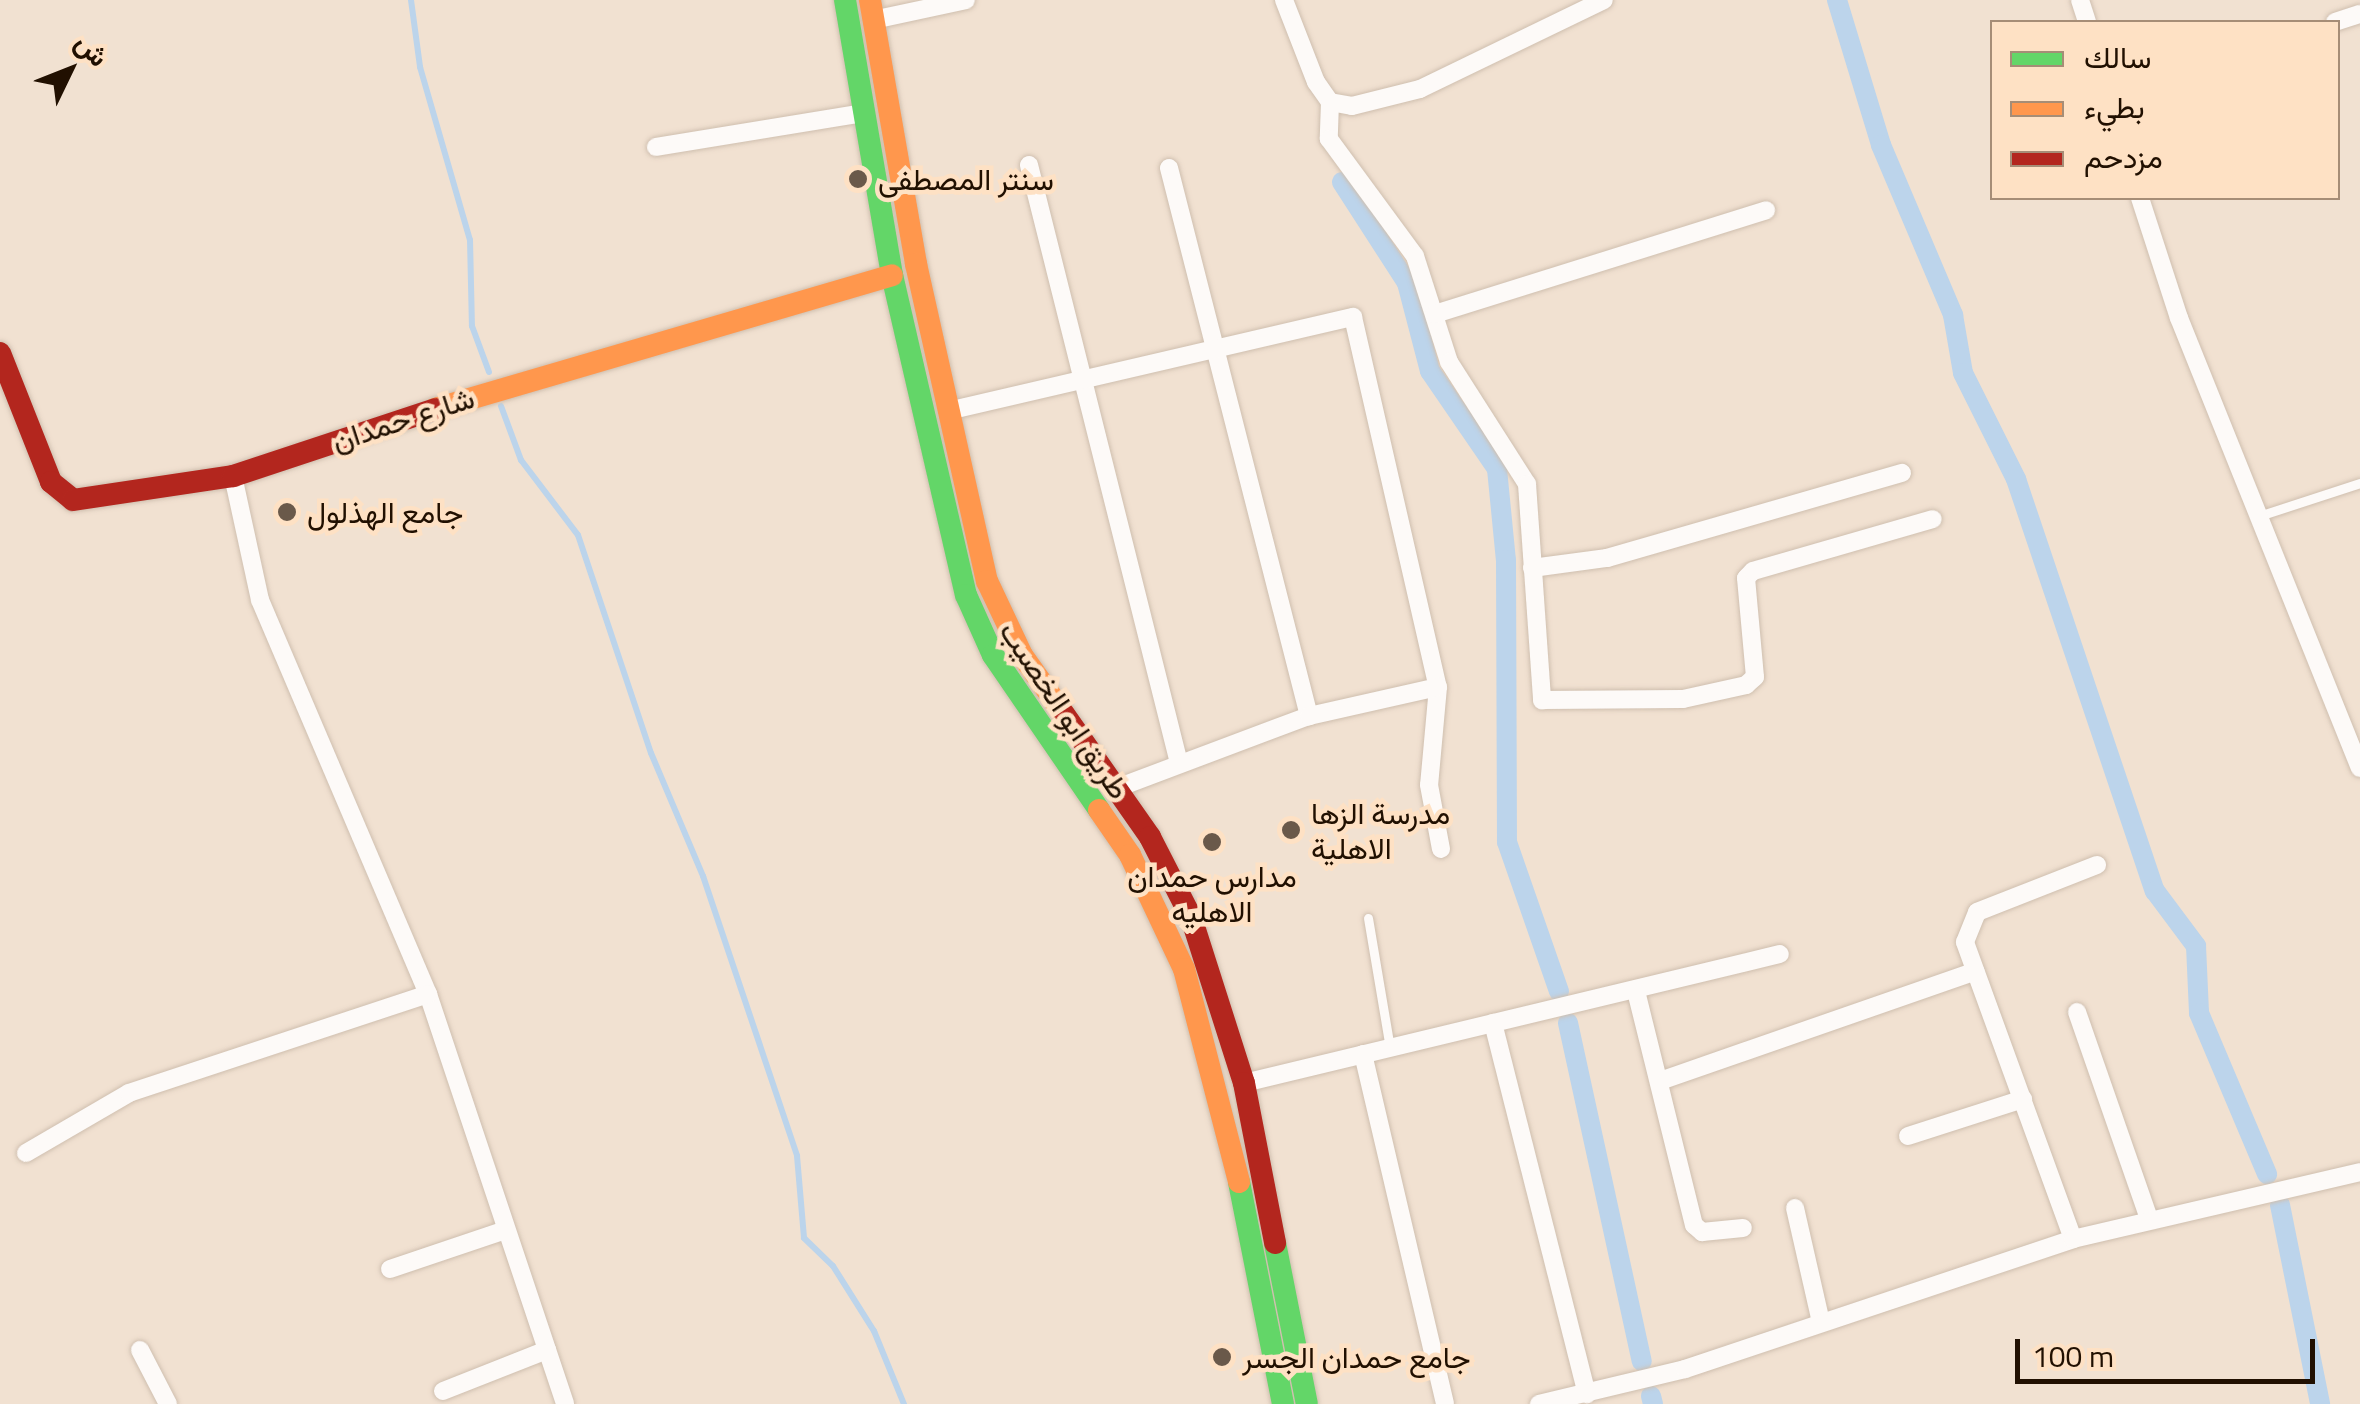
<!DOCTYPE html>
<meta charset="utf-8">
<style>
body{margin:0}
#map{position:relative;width:2360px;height:1404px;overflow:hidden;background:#f1e1d1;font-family:"Titillium Web",Vazirmatn,sans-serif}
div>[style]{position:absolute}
.stream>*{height:6px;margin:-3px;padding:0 3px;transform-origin:3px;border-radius:3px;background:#bcd4eb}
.canal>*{height:20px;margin:-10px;padding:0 10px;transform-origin:10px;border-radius:10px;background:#bcd4eb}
.roads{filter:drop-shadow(0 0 2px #cfbfaf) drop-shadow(0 0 2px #cfbfaf)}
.lane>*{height:9px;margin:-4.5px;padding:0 4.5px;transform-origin:4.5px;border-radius:4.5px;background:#fdfaf8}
.street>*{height:18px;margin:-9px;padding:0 9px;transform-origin:9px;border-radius:9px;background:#fdfaf8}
.fast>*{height:22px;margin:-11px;padding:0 11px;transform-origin:11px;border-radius:11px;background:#63d668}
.slow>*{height:22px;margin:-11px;padding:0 11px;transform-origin:11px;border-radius:11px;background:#ff974d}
.jam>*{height:22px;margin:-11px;padding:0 11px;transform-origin:11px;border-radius:11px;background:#b3261e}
.dots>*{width:28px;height:28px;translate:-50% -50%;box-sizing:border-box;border:5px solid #fee1c4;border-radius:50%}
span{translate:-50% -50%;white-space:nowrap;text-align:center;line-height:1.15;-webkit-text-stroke:9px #fee1c4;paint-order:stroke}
.poi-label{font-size:30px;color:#211001}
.left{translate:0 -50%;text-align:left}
.street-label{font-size:30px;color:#211001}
.legend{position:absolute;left:1990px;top:20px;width:350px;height:180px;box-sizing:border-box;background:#fee1c4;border:2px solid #a68d76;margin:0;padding:12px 18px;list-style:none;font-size:30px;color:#211001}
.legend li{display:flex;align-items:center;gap:20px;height:50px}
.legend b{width:50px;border:2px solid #a68d76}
.north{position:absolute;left:20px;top:20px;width:100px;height:100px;-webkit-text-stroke:8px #fee1c4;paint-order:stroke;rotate:47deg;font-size:28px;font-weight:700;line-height:40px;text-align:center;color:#211001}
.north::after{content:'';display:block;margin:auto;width:35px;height:45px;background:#211001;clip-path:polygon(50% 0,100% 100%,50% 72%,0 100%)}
.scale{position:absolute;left:2015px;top:1339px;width:300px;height:45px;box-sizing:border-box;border:5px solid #211001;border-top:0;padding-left:12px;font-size:30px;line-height:35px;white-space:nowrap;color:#211001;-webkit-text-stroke:8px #fee1c4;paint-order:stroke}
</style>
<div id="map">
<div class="stream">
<div style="left:411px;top:0;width:68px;rotate:82.3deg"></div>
<div style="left:420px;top:67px;width:180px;rotate:73.9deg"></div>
<div style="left:470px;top:240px;width:86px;rotate:88.7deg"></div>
<div style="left:472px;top:326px;width:49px;rotate:69.7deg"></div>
<div style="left:501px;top:406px;width:58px;rotate:69.7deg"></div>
<div style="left:521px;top:460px;width:94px;rotate:52.8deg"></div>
<div style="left:578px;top:535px;width:230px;rotate:71.5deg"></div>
<div style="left:651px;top:753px;width:134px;rotate:67.1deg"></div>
<div style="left:703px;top:876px;width:295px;rotate:71.4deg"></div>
<div style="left:797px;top:1156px;width:82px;rotate:85.1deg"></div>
<div style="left:804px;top:1238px;width:40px;rotate:44deg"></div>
<div style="left:833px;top:1266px;width:77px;rotate:57.8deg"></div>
<div style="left:874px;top:1331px;width:79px;rotate:67.7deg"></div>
</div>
<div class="canal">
<div style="left:1837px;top:0;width:152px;rotate:73.1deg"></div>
<div style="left:1881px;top:145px;width:185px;rotate:67deg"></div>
<div style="left:1953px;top:315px;width:59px;rotate:80.2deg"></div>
<div style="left:1963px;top:373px;width:119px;rotate:63.4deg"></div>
<div style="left:2016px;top:479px;width:435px;rotate:71.4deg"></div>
<div style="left:2155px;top:891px;width:69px;rotate:53.3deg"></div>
<div style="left:2196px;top:946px;width:67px;rotate:87.4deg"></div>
<div style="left:2199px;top:1013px;width:175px;rotate:67.1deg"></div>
<div style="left:1342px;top:182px;width:120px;rotate:57.2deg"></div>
<div style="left:1407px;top:283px;width:91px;rotate:75.4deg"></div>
<div style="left:1430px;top:371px;width:119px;rotate:55.6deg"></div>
<div style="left:1497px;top:469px;width:91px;rotate:84.4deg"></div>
<div style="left:1506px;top:560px;width:282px;rotate:89.8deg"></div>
<div style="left:1507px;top:842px;width:158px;rotate:70.8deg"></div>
<div style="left:1568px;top:1023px;width:346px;rotate:77.7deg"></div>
<div style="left:2280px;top:1205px;width:203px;rotate:78.6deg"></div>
<div style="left:1651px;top:1396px;width:8px;rotate:76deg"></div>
</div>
<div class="roads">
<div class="lane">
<div style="left:2262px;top:515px;width:103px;rotate:-18.1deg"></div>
<div style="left:1368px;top:918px;width:132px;rotate:80.4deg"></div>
</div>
<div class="street">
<div style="left:1284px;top:0;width:88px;rotate:68.7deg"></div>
<div style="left:1316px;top:82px;width:24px;rotate:55deg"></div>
<div style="left:1330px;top:102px;width:22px;rotate:10deg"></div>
<div style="left:1352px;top:106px;width:70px;rotate:-14deg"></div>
<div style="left:1420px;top:89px;width:204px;rotate:-25.8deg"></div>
<div style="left:2080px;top:0;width:23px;rotate:72deg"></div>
<div style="left:873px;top:20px;width:95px;rotate:-12.1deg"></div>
<div style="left:2335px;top:22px;width:26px;rotate:-18deg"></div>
<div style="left:1330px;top:102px;width:37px;rotate:92deg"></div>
<div style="left:1329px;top:139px;width:145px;rotate:53.7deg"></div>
<div style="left:1415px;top:256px;width:111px;rotate:72.2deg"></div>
<div style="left:1449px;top:362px;width:145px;rotate:57.4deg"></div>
<div style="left:1527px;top:484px;width:217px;rotate:86deg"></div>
<div style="left:1542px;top:700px;width:141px;rotate:-0.4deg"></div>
<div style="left:1683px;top:699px;width:65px;rotate:-12.5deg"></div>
<div style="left:1746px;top:685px;width:12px;rotate:-42deg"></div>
<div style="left:1755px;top:677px;width:99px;rotate:-95.2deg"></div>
<div style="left:1746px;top:578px;width:10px;rotate:-45deg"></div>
<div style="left:1753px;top:571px;width:187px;rotate:-16.1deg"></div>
<div style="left:656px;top:147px;width:210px;rotate:-9.3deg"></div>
<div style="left:1029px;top:165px;width:612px;rotate:75.92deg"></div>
<div style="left:1169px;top:168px;width:566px;rotate:75.67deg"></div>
<div style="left:2140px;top:198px;width:126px;rotate:72deg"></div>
<div style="left:2179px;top:318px;width:485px;rotate:68.1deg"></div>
<div style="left:1435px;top:314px;width:347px;rotate:-17.4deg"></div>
<div style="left:948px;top:411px;width:416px;rotate:-13.1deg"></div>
<div style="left:1353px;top:317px;width:380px;rotate:77.1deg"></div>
<div style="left:1438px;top:687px;width:98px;rotate:95.2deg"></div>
<div style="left:1429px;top:785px;width:65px;rotate:79.4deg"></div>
<div style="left:233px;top:476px;width:127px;rotate:77.7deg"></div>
<div style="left:260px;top:600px;width:428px;rotate:66.9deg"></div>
<div style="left:428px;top:994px;width:432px;rotate:71.5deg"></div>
<div style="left:1532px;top:568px;width:76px;rotate:-7.6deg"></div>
<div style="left:1607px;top:558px;width:307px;rotate:-16.1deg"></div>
<div style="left:1117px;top:788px;width:205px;rotate:-20.6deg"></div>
<div style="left:1309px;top:716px;width:132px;rotate:-12.7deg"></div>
<div style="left:1636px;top:991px;width:241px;rotate:76.1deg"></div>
<div style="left:1694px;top:1225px;width:11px;rotate:41deg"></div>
<div style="left:1702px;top:1232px;width:41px;rotate:-5.6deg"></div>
<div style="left:2077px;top:1012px;width:219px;rotate:70.8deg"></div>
<div style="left:1493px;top:1023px;width:383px;rotate:75.8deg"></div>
<div style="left:1363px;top:1054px;width:359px;rotate:76.8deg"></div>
<div style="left:1660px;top:1081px;width:334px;rotate:-19.2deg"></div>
<div style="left:1244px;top:1083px;width:551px;rotate:-13.53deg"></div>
<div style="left:1908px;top:1136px;width:121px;rotate:-17.8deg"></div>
<div style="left:26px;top:1153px;width:119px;rotate:-30.2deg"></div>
<div style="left:129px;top:1093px;width:315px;rotate:-18.3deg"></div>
<div style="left:1795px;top:1208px;width:117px;rotate:77.2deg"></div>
<div style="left:2073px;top:1239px;width:316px;rotate:-110deg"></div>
<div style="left:1965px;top:942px;width:32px;rotate:-68deg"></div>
<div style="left:1977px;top:912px;width:129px;rotate:-21.4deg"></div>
<div style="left:390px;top:1269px;width:122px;rotate:-18.6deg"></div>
<div style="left:140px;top:1350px;width:61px;rotate:62.6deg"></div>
<div style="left:443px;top:1391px;width:112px;rotate:-21.5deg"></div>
<div style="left:1539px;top:1404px;width:150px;rotate:-13.5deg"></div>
<div style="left:1685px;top:1369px;width:409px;rotate:-18.5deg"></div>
<div style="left:2073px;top:1239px;width:295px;rotate:-13.1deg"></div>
</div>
<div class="fast">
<div style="left:845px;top:0;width:279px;rotate:80.3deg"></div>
<div style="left:892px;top:275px;width:328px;rotate:77deg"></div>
<div style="left:966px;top:595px;width:66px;rotate:65.8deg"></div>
<div style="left:993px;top:655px;width:188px;rotate:55.6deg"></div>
<div style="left:1239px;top:1182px;width:226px;rotate:78.8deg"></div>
<div style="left:1275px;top:1243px;width:164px;rotate:78.8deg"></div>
</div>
<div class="slow">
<div style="left:870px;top:0;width:268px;rotate:80.1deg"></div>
<div style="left:916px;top:264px;width:325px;rotate:77.4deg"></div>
<div style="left:987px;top:581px;width:82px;rotate:64.7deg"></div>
<div style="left:1022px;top:655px;width:72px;rotate:54.6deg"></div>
<div style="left:435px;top:409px;width:476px;rotate:-16.3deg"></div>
<div style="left:1099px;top:810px;width:55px;rotate:55.4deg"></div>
<div style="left:1130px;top:855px;width:126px;rotate:64.7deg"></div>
<div style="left:1184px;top:969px;width:220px;rotate:75.5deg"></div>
</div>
<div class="jam">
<div style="left:0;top:353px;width:139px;rotate:68.4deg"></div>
<div style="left:51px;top:482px;width:28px;rotate:39deg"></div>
<div style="left:73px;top:500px;width:162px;rotate:-8.5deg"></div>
<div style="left:233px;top:476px;width:213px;rotate:-18.3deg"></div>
<div style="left:1064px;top:714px;width:150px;rotate:55deg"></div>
<div style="left:1150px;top:837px;width:90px;rotate:62.9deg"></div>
<div style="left:1191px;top:917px;width:174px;rotate:72.3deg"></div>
<div style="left:1244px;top:1083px;width:163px;rotate:79deg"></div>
</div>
</div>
<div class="dots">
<div style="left:858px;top:179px;background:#6a594a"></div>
<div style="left:287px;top:512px;background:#6a594a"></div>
<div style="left:1291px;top:830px;background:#6a594a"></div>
<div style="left:1212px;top:842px;background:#6a594a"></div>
<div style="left:1222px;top:1357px;background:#6a594a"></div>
</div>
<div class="poi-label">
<span class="left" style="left:878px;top:179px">سنتر المصطفى</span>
<span class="left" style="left:307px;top:512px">جامع الهذلول</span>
<span class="left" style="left:1311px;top:830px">مدرسة الزها<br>الاهلية</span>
<span style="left:1212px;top:893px">مدارس حمدان<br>الاهليه</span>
<span class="left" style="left:1242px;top:1357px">جامع حمدان الجسر</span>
</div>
<div class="street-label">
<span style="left:403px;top:419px;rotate:-18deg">شارع حمدان</span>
<span style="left:1065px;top:710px;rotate:56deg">طريق ابو الخصيب</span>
</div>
<ul class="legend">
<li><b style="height:12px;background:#63d668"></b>سالك</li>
<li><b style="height:12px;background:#ff974d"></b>بطيء</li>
<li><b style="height:12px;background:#b3261e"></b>مزدحم</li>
</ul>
<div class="north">ش</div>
<div class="scale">100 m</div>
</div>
